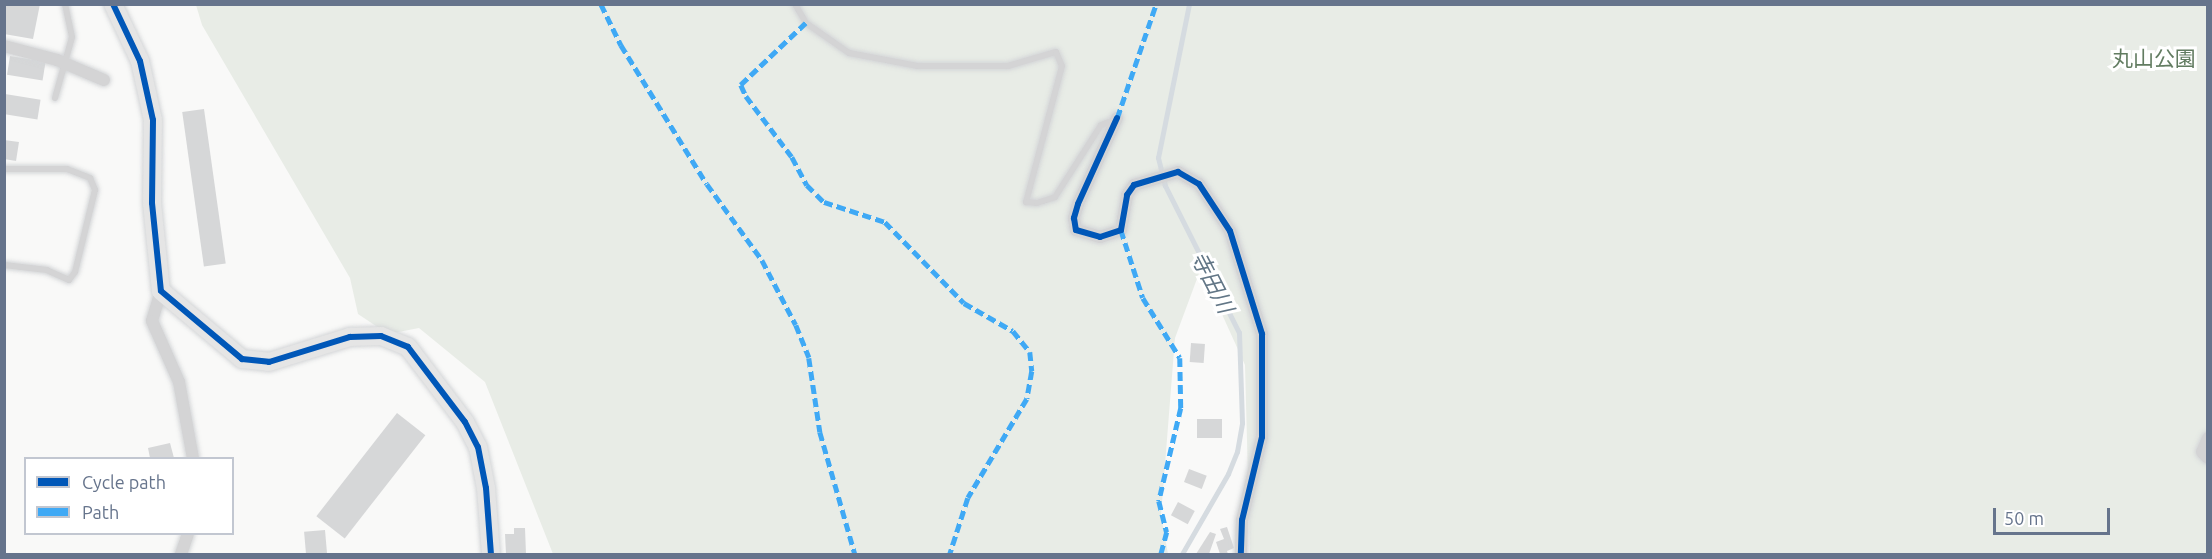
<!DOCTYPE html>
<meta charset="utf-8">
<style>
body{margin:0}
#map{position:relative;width:2212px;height:559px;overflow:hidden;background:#f9f9f8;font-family:Ubuntu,"Noto Sans JP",sans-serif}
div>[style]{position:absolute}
.green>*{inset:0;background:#e8ece6}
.stream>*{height:4.5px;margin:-2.25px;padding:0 2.25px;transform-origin:2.25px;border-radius:2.25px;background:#d5dbe0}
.building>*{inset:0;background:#d6d7d8;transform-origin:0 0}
.roads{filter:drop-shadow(0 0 2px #d4d6d8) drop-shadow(0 0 2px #d4d6d8)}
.lane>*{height:6px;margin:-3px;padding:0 3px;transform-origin:3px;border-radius:3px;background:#d4d4d5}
.street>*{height:12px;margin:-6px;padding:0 6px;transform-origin:6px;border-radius:6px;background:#d4d4d5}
.secondary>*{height:18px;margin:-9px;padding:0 9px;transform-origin:9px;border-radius:9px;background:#e5e5e5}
.quiet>*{height:4.5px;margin-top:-2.25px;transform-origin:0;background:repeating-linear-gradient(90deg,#3fa9f5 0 9px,transparent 0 13.5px)}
.cycleway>*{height:6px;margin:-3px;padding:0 3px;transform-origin:3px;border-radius:3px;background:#0057b8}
span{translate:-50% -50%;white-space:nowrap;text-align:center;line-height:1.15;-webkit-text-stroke:6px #fff;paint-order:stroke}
.park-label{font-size:21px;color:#627c61}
.water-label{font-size:22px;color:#627686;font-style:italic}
.frame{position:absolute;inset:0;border:6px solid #66748c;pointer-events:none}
.legend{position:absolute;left:24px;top:457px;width:210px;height:78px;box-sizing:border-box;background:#fff;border:2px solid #c2c7d1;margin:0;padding:8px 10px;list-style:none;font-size:18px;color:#66748c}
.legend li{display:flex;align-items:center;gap:12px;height:30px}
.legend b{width:30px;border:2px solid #c2c7d1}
.scale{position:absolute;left:1993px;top:508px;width:117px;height:27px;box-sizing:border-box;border:3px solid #66748c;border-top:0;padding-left:8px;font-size:18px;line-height:21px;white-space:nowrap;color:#66748c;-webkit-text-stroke:4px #fff;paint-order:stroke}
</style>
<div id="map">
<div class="green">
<div style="clip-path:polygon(196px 5px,2207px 5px,2207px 554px,1250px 554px,1245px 365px,1201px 268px,1175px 338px,1161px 515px,1168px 554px,553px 554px,485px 382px,419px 328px,388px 334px,358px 314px,350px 278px,202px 25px)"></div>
</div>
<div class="stream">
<div style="left:1182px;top:554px;width:92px;rotate:-60.1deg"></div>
<div style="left:1228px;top:474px;width:24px;rotate:-68deg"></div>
<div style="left:1237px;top:452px;width:29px;rotate:-80deg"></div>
<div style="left:1242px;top:423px;width:90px;rotate:-91.9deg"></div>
<div style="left:1239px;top:333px;width:165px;rotate:-116.7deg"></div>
<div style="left:1165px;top:186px;width:29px;rotate:-104deg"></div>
<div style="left:1158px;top:158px;width:157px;rotate:-78.6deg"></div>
</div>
<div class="building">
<div style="clip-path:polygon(5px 4px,40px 4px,33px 39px,4px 34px)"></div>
<div style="left:10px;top:56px;width:36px;height:19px;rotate:9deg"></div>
<div style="left:5px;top:94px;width:36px;height:20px;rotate:9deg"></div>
<div style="left:204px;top:109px;width:156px;height:22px;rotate:82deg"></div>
<div style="clip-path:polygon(4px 140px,19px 142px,16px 161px,4px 159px)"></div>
<div style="left:1191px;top:343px;width:14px;height:19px;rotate:4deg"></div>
<div style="left:397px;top:413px;width:36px;height:131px;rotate:38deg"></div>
<div style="left:1197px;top:419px;width:25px;height:19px"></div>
<div style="clip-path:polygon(170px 443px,174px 458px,150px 458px,148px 448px)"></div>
<div style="left:1189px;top:469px;width:19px;height:14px;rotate:21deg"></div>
<div style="left:1178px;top:502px;width:19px;height:15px;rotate:28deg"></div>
<div style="clip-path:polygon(1227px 527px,1234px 548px,1227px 551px,1228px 554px,1220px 554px,1216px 542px,1224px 539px,1220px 529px)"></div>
<div style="clip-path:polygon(514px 528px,525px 528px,526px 554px,506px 554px,505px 534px,514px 534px)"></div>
<div style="left:325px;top:530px;width:24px;height:21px;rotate:85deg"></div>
<div style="clip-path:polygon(1210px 532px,1216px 534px,1209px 554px,1196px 554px)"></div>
</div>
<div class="roads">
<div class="lane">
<div style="left:795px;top:4px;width:22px;rotate:60deg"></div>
<div style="left:806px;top:23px;width:52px;rotate:34.9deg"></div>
<div style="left:849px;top:53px;width:70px;rotate:10.7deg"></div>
<div style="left:918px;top:66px;width:90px"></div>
<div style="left:1008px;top:66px;width:50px;rotate:-16.3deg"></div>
<div style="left:1056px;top:52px;width:15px;rotate:67deg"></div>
<div style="left:1062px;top:66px;width:141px;rotate:104.8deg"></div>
<div style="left:1026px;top:202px;width:11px;rotate:5deg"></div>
<div style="left:1037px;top:203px;width:19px;rotate:-18deg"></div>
<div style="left:1055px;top:197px;width:85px;rotate:-57.4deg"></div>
<div style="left:1101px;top:125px;width:14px;rotate:-21deg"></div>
<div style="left:55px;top:98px;width:63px;rotate:-74.4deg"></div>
<div style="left:72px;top:37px;width:34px;rotate:-102deg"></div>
<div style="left:4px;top:169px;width:63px"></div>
<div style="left:67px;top:169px;width:25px;rotate:21deg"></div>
<div style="left:90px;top:178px;width:13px;rotate:67deg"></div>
<div style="left:95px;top:190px;width:84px;rotate:103.7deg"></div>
<div style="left:75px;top:272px;width:10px;rotate:127deg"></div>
<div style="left:69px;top:280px;width:24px;rotate:-156deg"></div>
<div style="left:47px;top:270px;width:43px;rotate:-173.4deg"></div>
</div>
<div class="street">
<div style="left:4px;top:46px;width:55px;rotate:14.8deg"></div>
<div style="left:57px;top:60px;width:51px;rotate:23.1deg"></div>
<div style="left:1117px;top:118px;width:94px;rotate:114.4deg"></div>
<div style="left:1078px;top:204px;width:15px;rotate:106deg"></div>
<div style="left:1074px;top:218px;width:12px;rotate:81deg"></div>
<div style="left:1076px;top:230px;width:25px;rotate:16deg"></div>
<div style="left:1100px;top:237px;width:22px;rotate:-18deg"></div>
<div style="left:1121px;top:230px;width:36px;rotate:-80deg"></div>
<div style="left:1127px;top:195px;width:12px;rotate:-55deg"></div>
<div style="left:1134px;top:185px;width:46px;rotate:-16.5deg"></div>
<div style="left:1178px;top:172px;width:24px;rotate:30deg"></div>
<div style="left:1199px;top:184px;width:56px;rotate:56.6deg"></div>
<div style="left:1230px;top:231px;width:108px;rotate:72.7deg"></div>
<div style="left:1262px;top:334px;width:103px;rotate:90deg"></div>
<div style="left:1262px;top:437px;width:85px;rotate:103.5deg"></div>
<div style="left:1242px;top:520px;width:34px;rotate:92deg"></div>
<div style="left:161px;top:291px;width:31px;rotate:107deg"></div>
<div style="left:152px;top:321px;width:67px;rotate:66.1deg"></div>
<div style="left:179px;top:382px;width:77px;rotate:79.6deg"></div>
<div style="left:2208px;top:438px;width:15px;rotate:113deg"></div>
<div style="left:2202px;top:452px;width:8px;rotate:45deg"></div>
<div style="left:181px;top:554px;width:21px;rotate:-71deg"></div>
</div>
<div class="secondary">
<div style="left:113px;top:4px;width:63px;rotate:64.7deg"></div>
<div style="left:140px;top:61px;width:60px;rotate:77.6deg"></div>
<div style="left:153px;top:120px;width:83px;rotate:90.7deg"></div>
<div style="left:152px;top:203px;width:88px;rotate:84.2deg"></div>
<div style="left:161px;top:291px;width:106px;rotate:40deg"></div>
<div style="left:242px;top:359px;width:27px;rotate:6deg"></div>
<div style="left:269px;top:362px;width:85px;rotate:-17.2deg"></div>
<div style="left:350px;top:337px;width:31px;rotate:-2deg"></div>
<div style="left:381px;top:336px;width:29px;rotate:22deg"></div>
<div style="left:408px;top:347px;width:94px;rotate:52.8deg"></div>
<div style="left:465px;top:422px;width:28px;rotate:63deg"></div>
<div style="left:478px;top:447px;width:42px;rotate:79deg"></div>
<div style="left:486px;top:488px;width:66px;rotate:85.7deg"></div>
</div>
</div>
<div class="quiet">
<div style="left:601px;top:4px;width:46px;rotate:64deg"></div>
<div style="left:621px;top:45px;width:163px;rotate:58.3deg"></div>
<div style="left:707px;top:184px;width:94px;rotate:54.1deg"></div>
<div style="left:762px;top:260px;width:73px;rotate:62.4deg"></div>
<div style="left:796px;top:325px;width:35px;rotate:68deg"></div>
<div style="left:809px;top:358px;width:75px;rotate:81.5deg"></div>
<div style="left:820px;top:432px;width:127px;rotate:74deg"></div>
<div style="left:806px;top:23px;width:90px;rotate:136.4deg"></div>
<div style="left:741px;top:85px;width:12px;rotate:66deg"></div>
<div style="left:746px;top:96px;width:76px;rotate:53deg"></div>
<div style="left:792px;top:157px;width:32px;rotate:62deg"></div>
<div style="left:807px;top:185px;width:24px;rotate:45deg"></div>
<div style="left:824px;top:202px;width:64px;rotate:18.2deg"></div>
<div style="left:885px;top:222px;width:113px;rotate:45.7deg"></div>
<div style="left:964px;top:303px;width:56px;rotate:29.7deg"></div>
<div style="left:1013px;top:331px;width:27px;rotate:51deg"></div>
<div style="left:1030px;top:352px;width:19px;rotate:84deg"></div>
<div style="left:1032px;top:371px;width:28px;rotate:100deg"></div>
<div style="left:1027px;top:399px;width:115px;rotate:120.8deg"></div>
<div style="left:968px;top:498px;width:59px;rotate:107.8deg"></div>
<div style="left:1117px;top:118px;width:120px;rotate:-71.1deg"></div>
<div style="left:1121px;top:230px;width:71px;rotate:72.1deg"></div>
<div style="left:1143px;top:298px;width:70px;rotate:58.3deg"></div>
<div style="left:1180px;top:358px;width:50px;rotate:88.9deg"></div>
<div style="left:1181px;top:408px;width:96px;rotate:103.3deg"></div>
<div style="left:1159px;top:501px;width:32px;rotate:76deg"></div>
<div style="left:1167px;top:532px;width:23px;rotate:105deg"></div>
</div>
<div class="cycleway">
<div style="left:113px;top:4px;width:63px;rotate:64.7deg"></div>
<div style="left:140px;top:61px;width:60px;rotate:77.6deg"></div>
<div style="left:153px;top:120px;width:83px;rotate:90.7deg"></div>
<div style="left:152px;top:203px;width:88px;rotate:84.2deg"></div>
<div style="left:161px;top:291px;width:106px;rotate:40deg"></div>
<div style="left:242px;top:359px;width:27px;rotate:6deg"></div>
<div style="left:269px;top:362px;width:85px;rotate:-17.2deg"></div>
<div style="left:350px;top:337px;width:31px;rotate:-2deg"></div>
<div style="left:381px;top:336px;width:29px;rotate:22deg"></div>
<div style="left:408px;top:347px;width:94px;rotate:52.8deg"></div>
<div style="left:465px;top:422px;width:28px;rotate:63deg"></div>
<div style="left:478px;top:447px;width:42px;rotate:79deg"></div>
<div style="left:486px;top:488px;width:66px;rotate:85.7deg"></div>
<div style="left:1117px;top:118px;width:94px;rotate:114.4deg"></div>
<div style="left:1078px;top:204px;width:15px;rotate:106deg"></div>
<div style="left:1074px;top:218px;width:12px;rotate:81deg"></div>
<div style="left:1076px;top:230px;width:25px;rotate:16deg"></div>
<div style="left:1100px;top:237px;width:22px;rotate:-18deg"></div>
<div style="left:1121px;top:230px;width:36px;rotate:-80deg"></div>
<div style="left:1127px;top:195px;width:12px;rotate:-55deg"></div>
<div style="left:1134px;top:185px;width:46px;rotate:-16.5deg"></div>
<div style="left:1178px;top:172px;width:24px;rotate:30deg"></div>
<div style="left:1199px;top:184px;width:56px;rotate:56.6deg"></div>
<div style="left:1230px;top:231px;width:108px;rotate:72.7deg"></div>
<div style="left:1262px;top:334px;width:103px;rotate:90deg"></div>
<div style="left:1262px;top:437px;width:85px;rotate:103.5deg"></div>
<div style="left:1242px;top:520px;width:34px;rotate:92deg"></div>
</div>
<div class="park-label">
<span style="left:2154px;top:58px">丸山公園</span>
</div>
<div class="water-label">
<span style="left:1213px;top:282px;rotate:63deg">寺田川</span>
</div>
<div class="frame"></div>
<ul class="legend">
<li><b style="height:8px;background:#0057b8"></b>Cycle path</li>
<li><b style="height:8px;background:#3fa9f5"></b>Path</li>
</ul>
<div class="scale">50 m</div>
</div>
